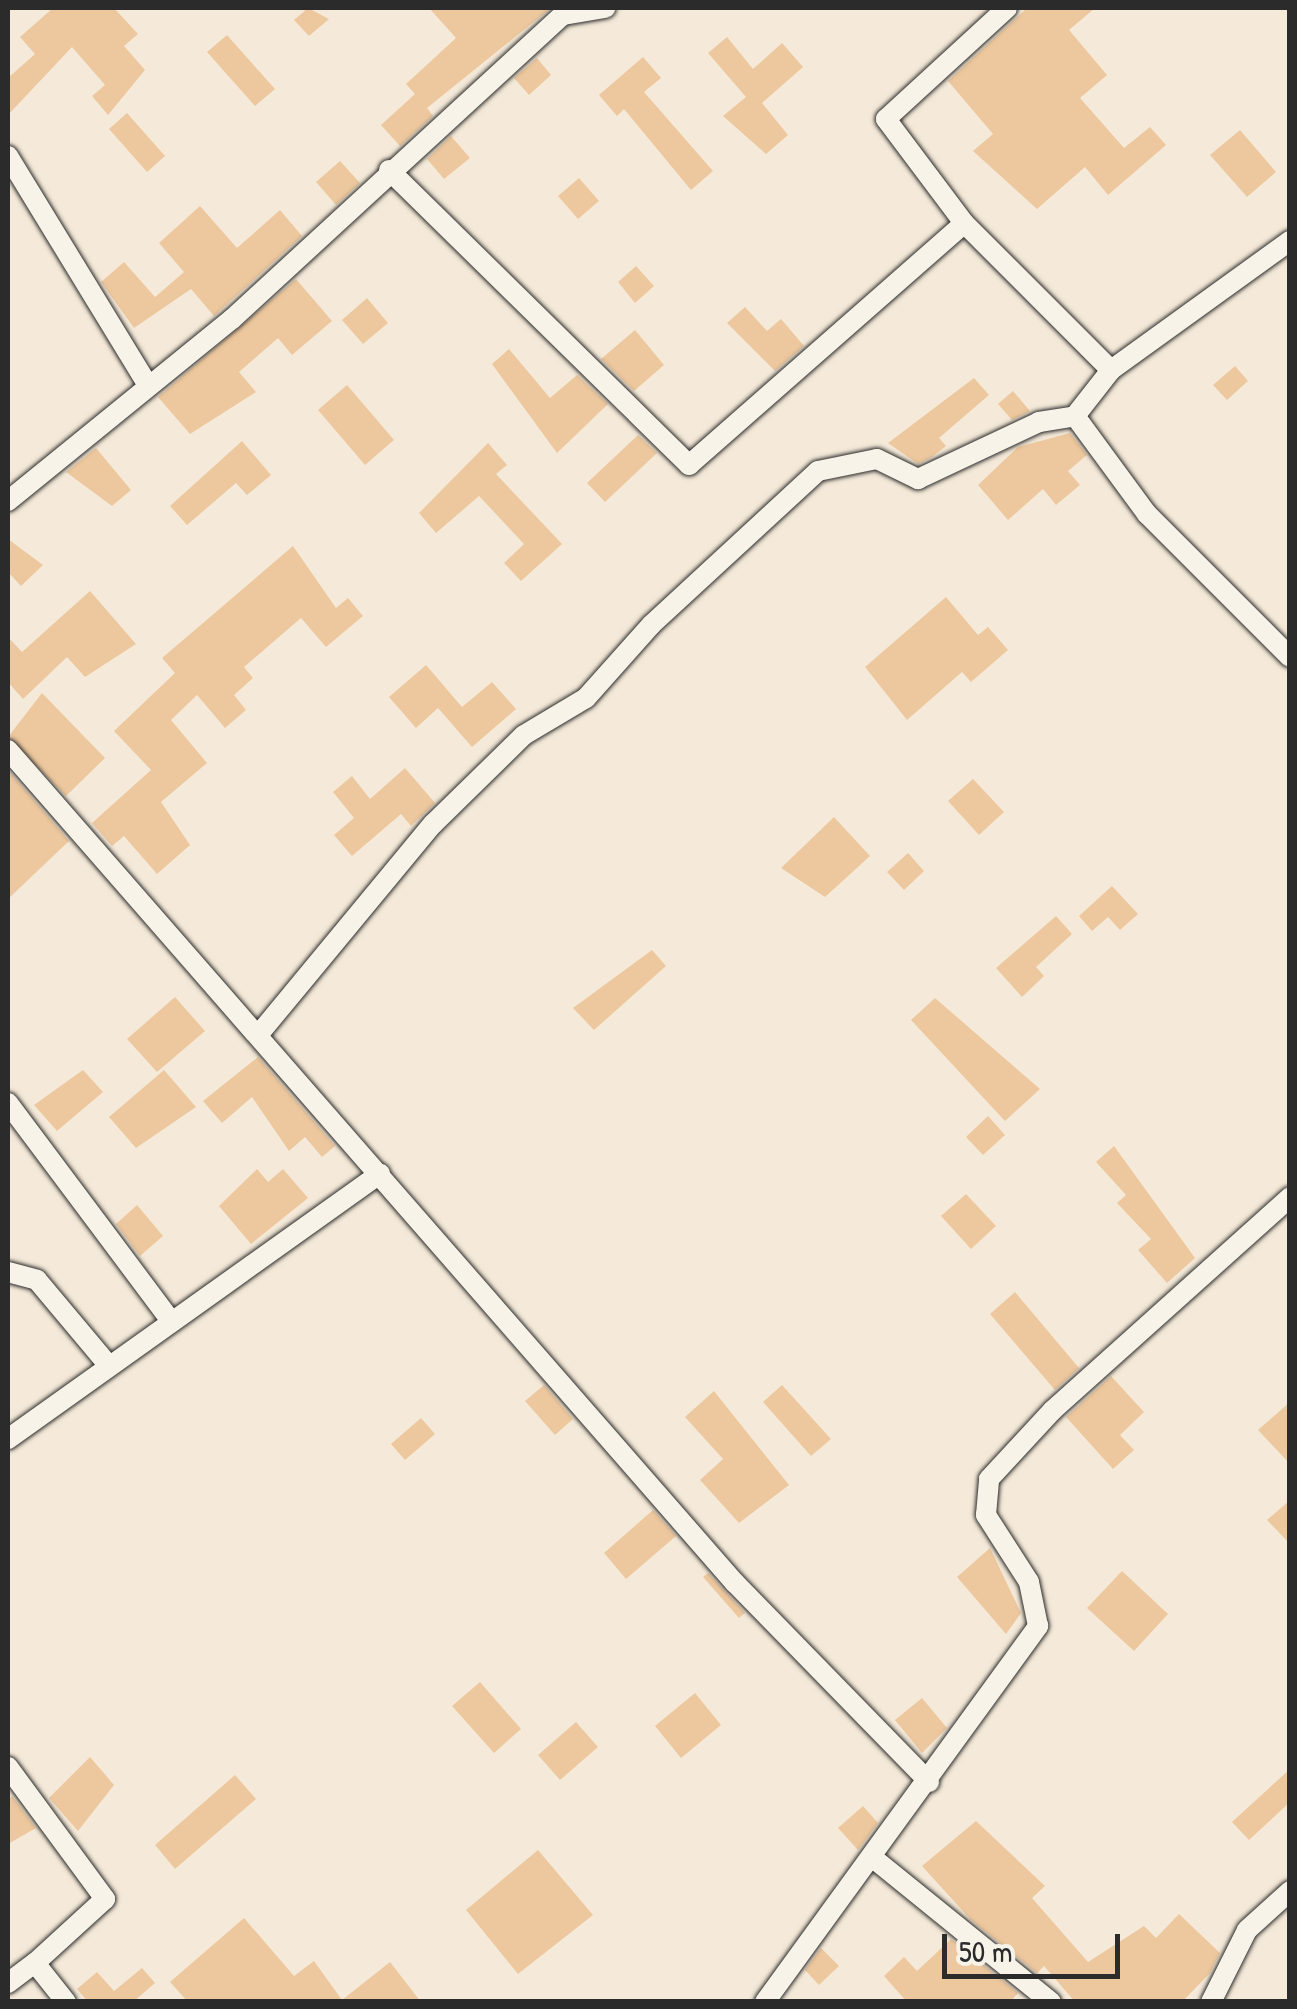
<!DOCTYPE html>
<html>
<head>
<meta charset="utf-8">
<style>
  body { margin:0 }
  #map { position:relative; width:1297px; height:2009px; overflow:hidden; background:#f5ead9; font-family:"Patrick Hand",sans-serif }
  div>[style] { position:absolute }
  .building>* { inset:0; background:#edc89e }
  .roads { filter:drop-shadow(0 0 2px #2b2b2b) drop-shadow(0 0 2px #2b2b2b) }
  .street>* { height:20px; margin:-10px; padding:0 10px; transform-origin:10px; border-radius:10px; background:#f7f3e8 }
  span { translate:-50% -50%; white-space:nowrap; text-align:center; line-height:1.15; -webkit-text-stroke:8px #f7f3e8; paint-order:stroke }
  .frame { position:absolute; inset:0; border:10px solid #2b2b2b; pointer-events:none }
  .scale { position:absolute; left:942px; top:1934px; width:178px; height:45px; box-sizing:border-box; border:5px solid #2b2b2b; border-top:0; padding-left:12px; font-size:30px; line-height:35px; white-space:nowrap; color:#2b2b2b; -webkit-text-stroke:8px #f7f3e8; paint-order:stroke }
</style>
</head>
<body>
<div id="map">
  <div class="building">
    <div style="clip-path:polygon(53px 8px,114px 8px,138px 34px,124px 46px,145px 70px,108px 115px,92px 96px,105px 85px,72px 47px,8px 115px,8px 78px,35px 54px,20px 37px)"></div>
    <div style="clip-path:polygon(308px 8px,329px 19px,309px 36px,294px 20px)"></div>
    <div style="clip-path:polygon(429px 8px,551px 8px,427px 108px,433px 116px,400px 146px,381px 125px,415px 94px,406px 84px,456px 38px)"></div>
    <div style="clip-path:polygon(1027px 8px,1095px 8px,1069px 30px,1107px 75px,1080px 98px,1124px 148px,1150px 127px,1166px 145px,1108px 195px,1085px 167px,1037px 209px,973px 151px,993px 134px,948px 81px)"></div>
    <div style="clip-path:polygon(227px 35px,275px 89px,255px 106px,207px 52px)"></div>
    <div style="clip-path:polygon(727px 37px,753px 69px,782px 43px,803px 67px,762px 103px,788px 135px,766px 154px,723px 116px,746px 97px,708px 53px)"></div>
    <div style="clip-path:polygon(643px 57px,661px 78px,644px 92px,713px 171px,691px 190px,624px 109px,617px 116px,599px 95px)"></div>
    <div style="clip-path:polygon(537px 58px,551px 75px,529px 95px,514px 78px)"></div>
    <div style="clip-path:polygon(127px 113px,165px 156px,147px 172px,109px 129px)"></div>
    <div style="clip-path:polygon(1240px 130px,1276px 172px,1247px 197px,1210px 155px)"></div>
    <div style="clip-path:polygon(451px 136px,470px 158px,444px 179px,427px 159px)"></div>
    <div style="clip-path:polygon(340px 161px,360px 183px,336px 205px,316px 182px)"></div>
    <div style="clip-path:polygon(579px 178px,599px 201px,578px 219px,558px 196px)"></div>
    <div style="clip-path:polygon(200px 206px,237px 248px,280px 210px,302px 236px,214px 316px,191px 289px,134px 328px,101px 282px,124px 262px,155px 297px,184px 272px,159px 243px)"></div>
    <div style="clip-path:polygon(636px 266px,654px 286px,635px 303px,618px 282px)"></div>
    <div style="clip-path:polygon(296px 279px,332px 321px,292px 355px,278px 338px,239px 372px,256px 392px,190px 434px,158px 397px)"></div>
    <div style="clip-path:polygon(367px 298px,388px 323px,363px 344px,342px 320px)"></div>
    <div style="clip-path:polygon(745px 307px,767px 331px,781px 319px,804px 346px,775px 371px,727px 323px)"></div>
    <div style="clip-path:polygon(635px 330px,664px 365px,634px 391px,601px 359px)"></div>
    <div style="clip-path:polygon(509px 349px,550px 398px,577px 375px,608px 404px,557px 453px,492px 364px)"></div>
    <div style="clip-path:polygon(1235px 366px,1248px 381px,1227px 400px,1213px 385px)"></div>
    <div style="clip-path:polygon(974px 378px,989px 395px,939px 438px,946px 446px,932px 457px,918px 464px,888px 443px)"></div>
    <div style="clip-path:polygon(347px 385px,394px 440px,365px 465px,318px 410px)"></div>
    <div style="clip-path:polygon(1013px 391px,1030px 411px,1012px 420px,998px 404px)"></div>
    <div style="clip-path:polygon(1070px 433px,1087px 455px,1068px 471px,1080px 485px,1056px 505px,1043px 489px,1008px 520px,978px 485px,1018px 447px)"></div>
    <div style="clip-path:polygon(638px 435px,657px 453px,605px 502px,587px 483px)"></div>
    <div style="clip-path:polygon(242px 441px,271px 475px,247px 495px,236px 483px,187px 525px,170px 506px)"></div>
    <div style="clip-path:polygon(488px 443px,507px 465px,496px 474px,562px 544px,521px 581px,504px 563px,524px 544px,479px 496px,436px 533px,419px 513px)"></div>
    <div style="clip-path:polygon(96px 448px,131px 490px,112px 506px,66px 472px)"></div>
    <div style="clip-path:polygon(8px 539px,43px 565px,21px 586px,8px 572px)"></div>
    <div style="clip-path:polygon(293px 546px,336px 608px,348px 598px,363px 616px,326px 647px,301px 618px,244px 667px,253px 678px,234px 695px,246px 710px,225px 728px,197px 695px,171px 720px,207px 763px,161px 802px,190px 845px,157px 874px,124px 836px,112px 846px,92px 823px,151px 770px,114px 731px,175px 673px,162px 658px)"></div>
    <div style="clip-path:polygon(90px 591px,136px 644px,85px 677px,67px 657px,23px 699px,8px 682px,8px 637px,22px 652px)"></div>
    <div style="clip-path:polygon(946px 597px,978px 635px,988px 627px,1008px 650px,971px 682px,962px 672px,907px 720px,865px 667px)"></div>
    <div style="clip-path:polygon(426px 665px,462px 707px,492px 682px,516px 709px,472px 747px,438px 708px,416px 728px,389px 697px)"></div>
    <div style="clip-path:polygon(42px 693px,105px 758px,66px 796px,8px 737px)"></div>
    <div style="clip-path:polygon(405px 768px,435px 803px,411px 826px,401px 814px,352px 856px,334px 835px,354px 818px,333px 792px,352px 776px,370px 799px)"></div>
    <div style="clip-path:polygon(8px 770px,69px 841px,8px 899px)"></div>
    <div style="clip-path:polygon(973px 779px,1004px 812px,979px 835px,948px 801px)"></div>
    <div style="clip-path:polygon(834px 817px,870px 856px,825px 897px,781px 868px)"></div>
    <div style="clip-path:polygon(908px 853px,924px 871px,904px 890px,887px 872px)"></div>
    <div style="clip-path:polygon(1112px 886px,1138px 914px,1120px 930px,1108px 917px,1092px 931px,1079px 916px)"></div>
    <div style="clip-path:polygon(1056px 916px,1072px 934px,1036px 967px,1044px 976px,1022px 997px,996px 968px)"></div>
    <div style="clip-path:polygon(652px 950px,666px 966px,594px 1030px,573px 1008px)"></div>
    <div style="clip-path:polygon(175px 997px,205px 1031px,157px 1072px,127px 1039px)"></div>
    <div style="clip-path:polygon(935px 998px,1040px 1089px,1005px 1121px,911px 1020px)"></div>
    <div style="clip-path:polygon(258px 1057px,335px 1146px,322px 1157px,305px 1137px,289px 1151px,252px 1097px,222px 1123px,203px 1101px)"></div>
    <div style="clip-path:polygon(83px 1070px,103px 1092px,57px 1131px,34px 1105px)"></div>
    <div style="clip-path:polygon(164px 1070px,196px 1107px,136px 1148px,109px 1117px)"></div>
    <div style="clip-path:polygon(988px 1116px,1005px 1135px,983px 1155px,966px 1137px)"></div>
    <div style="clip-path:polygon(1114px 1146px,1195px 1258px,1167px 1283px,1138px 1250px,1151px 1239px,1117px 1203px,1126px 1195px,1096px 1162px)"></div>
    <div style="clip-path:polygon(257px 1169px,268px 1182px,283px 1169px,308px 1198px,251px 1244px,219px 1206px)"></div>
    <div style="clip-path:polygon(966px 1194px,996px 1226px,971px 1249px,941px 1216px)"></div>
    <div style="clip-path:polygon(137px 1205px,163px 1236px,140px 1256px,116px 1224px)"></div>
    <div style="clip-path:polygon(1015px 1292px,1079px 1368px,1055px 1390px,990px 1314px)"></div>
    <div style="clip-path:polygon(1111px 1376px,1144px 1412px,1120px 1435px,1134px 1450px,1113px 1469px,1066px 1417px)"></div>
    <div style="clip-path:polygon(544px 1385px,573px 1419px,555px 1435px,525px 1401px)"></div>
    <div style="clip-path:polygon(782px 1385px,831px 1439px,811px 1456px,763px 1402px)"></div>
    <div style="clip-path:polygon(714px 1391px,789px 1485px,739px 1523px,700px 1480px,723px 1459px,685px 1417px)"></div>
    <div style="clip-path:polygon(1290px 1402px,1290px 1464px,1258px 1430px)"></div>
    <div style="clip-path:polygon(421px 1418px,435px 1434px,405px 1460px,391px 1444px)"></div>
    <div style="clip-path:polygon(1290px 1500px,1290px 1544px,1267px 1520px)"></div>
    <div style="clip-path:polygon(653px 1510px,676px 1536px,626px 1579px,604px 1553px)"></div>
    <div style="clip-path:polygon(990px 1548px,1021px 1613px,1006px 1634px,957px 1577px)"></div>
    <div style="clip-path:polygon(1122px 1571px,1168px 1614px,1134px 1651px,1087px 1608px)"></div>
    <div style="clip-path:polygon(708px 1573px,745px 1613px,739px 1618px,703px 1577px)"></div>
    <div style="clip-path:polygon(480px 1682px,521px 1729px,494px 1753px,452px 1706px)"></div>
    <div style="clip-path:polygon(695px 1693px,721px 1725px,681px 1758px,655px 1726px)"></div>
    <div style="clip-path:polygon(922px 1698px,947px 1728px,922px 1753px,895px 1720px)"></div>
    <div style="clip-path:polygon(576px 1722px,598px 1747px,560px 1780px,538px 1755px)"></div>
    <div style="clip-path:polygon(90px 1757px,114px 1785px,78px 1831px,49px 1798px)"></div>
    <div style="clip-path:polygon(1290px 1769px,1290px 1802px,1249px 1840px,1232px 1822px)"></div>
    <div style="clip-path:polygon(235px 1775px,256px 1799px,175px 1869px,155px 1845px)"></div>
    <div style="clip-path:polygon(12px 1796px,36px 1828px,8px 1844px,8px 1800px)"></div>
    <div style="clip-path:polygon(863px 1806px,878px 1823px,858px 1850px,838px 1828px)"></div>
    <div style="clip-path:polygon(976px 1821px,1045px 1886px,1032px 1898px,1088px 1962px,1144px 1926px,1156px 1938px,1179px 1914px,1220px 1953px,1210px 1973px,1182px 2002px,1075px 2002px,1044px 1966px,1037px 1973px,971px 1920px,922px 1866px)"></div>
    <div style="clip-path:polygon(538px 1850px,593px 1915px,518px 1974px,466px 1910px)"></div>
    <div style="clip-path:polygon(244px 1918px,294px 1976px,314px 1961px,342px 2000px,390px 1962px,421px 2002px,188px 2002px,170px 1982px)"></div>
    <div style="clip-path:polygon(951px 1939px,1018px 1993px,1010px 2002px,907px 2002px,884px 1976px,904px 1957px,917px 1971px)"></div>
    <div style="clip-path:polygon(821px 1948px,839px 1966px,819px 1985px,805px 1970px)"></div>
    <div style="clip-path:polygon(142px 1968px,155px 1983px,133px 2002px,88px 2002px,77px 1989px,97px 1972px,114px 1991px)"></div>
  </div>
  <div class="roads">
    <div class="street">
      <div style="left:8px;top:156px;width:268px;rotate:58.6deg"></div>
      <div style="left:389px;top:170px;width:421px;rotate:44.5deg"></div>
      <div style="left:689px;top:465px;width:366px;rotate:-41.3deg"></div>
      <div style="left:964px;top:223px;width:208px;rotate:45deg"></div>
      <div style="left:964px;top:223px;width:130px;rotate:-126.9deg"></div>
      <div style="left:886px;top:119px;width:164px;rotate:-42.5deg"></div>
      <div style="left:1075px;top:416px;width:58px;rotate:-52deg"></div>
      <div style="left:1111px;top:370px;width:221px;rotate:-35.8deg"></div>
      <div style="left:8px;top:501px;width:289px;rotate:-39.1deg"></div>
      <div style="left:232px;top:319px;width:449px;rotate:-42.6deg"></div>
      <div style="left:563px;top:15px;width:43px;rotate:-9.5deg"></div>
      <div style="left:8px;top:750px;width:1106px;rotate:48.89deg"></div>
      <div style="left:735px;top:1583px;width:278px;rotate:45.7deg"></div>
      <div style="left:259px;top:1034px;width:273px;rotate:-50.4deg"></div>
      <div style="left:433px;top:824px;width:127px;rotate:-44.4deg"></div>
      <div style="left:524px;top:735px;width:72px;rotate:-30.8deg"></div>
      <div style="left:586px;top:698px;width:98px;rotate:-48.3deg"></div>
      <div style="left:651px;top:625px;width:227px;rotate:-42.7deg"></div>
      <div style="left:818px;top:471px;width:60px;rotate:-11.5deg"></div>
      <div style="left:877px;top:459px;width:46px;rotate:26deg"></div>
      <div style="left:918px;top:479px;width:134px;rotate:-25.2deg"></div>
      <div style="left:1039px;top:422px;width:36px;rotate:-9deg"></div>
      <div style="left:1075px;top:416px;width:122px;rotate:53.7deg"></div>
      <div style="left:1147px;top:514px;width:202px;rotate:45deg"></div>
      <div style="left:8px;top:1103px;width:269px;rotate:53.2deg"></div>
      <div style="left:8px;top:1272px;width:30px;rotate:15deg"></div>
      <div style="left:37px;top:1280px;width:106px;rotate:50deg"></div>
      <div style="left:8px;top:1439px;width:457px;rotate:-35.5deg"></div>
      <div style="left:8px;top:1767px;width:164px;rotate:53.7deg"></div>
      <div style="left:105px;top:1899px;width:95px;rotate:137.6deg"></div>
      <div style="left:873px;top:1858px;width:229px;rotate:39deg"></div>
      <div style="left:8px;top:1983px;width:34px;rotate:-37deg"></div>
      <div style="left:35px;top:1963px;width:50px;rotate:51.5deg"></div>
      <div style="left:765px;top:2002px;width:465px;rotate:-54deg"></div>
      <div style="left:1038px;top:1626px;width:45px;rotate:-101.6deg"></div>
      <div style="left:1029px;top:1582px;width:80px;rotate:-122.7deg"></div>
      <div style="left:986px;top:1515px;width:36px;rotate:-85deg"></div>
      <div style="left:989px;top:1479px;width:94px;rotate:-47.2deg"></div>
      <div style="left:1053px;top:1410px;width:319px;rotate:-41.9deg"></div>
      <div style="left:1211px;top:2002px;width:80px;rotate:-63.4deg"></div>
      <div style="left:1247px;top:1930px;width:58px;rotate:-42.2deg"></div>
    </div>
  </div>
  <div class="frame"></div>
  <div class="scale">50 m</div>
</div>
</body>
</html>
